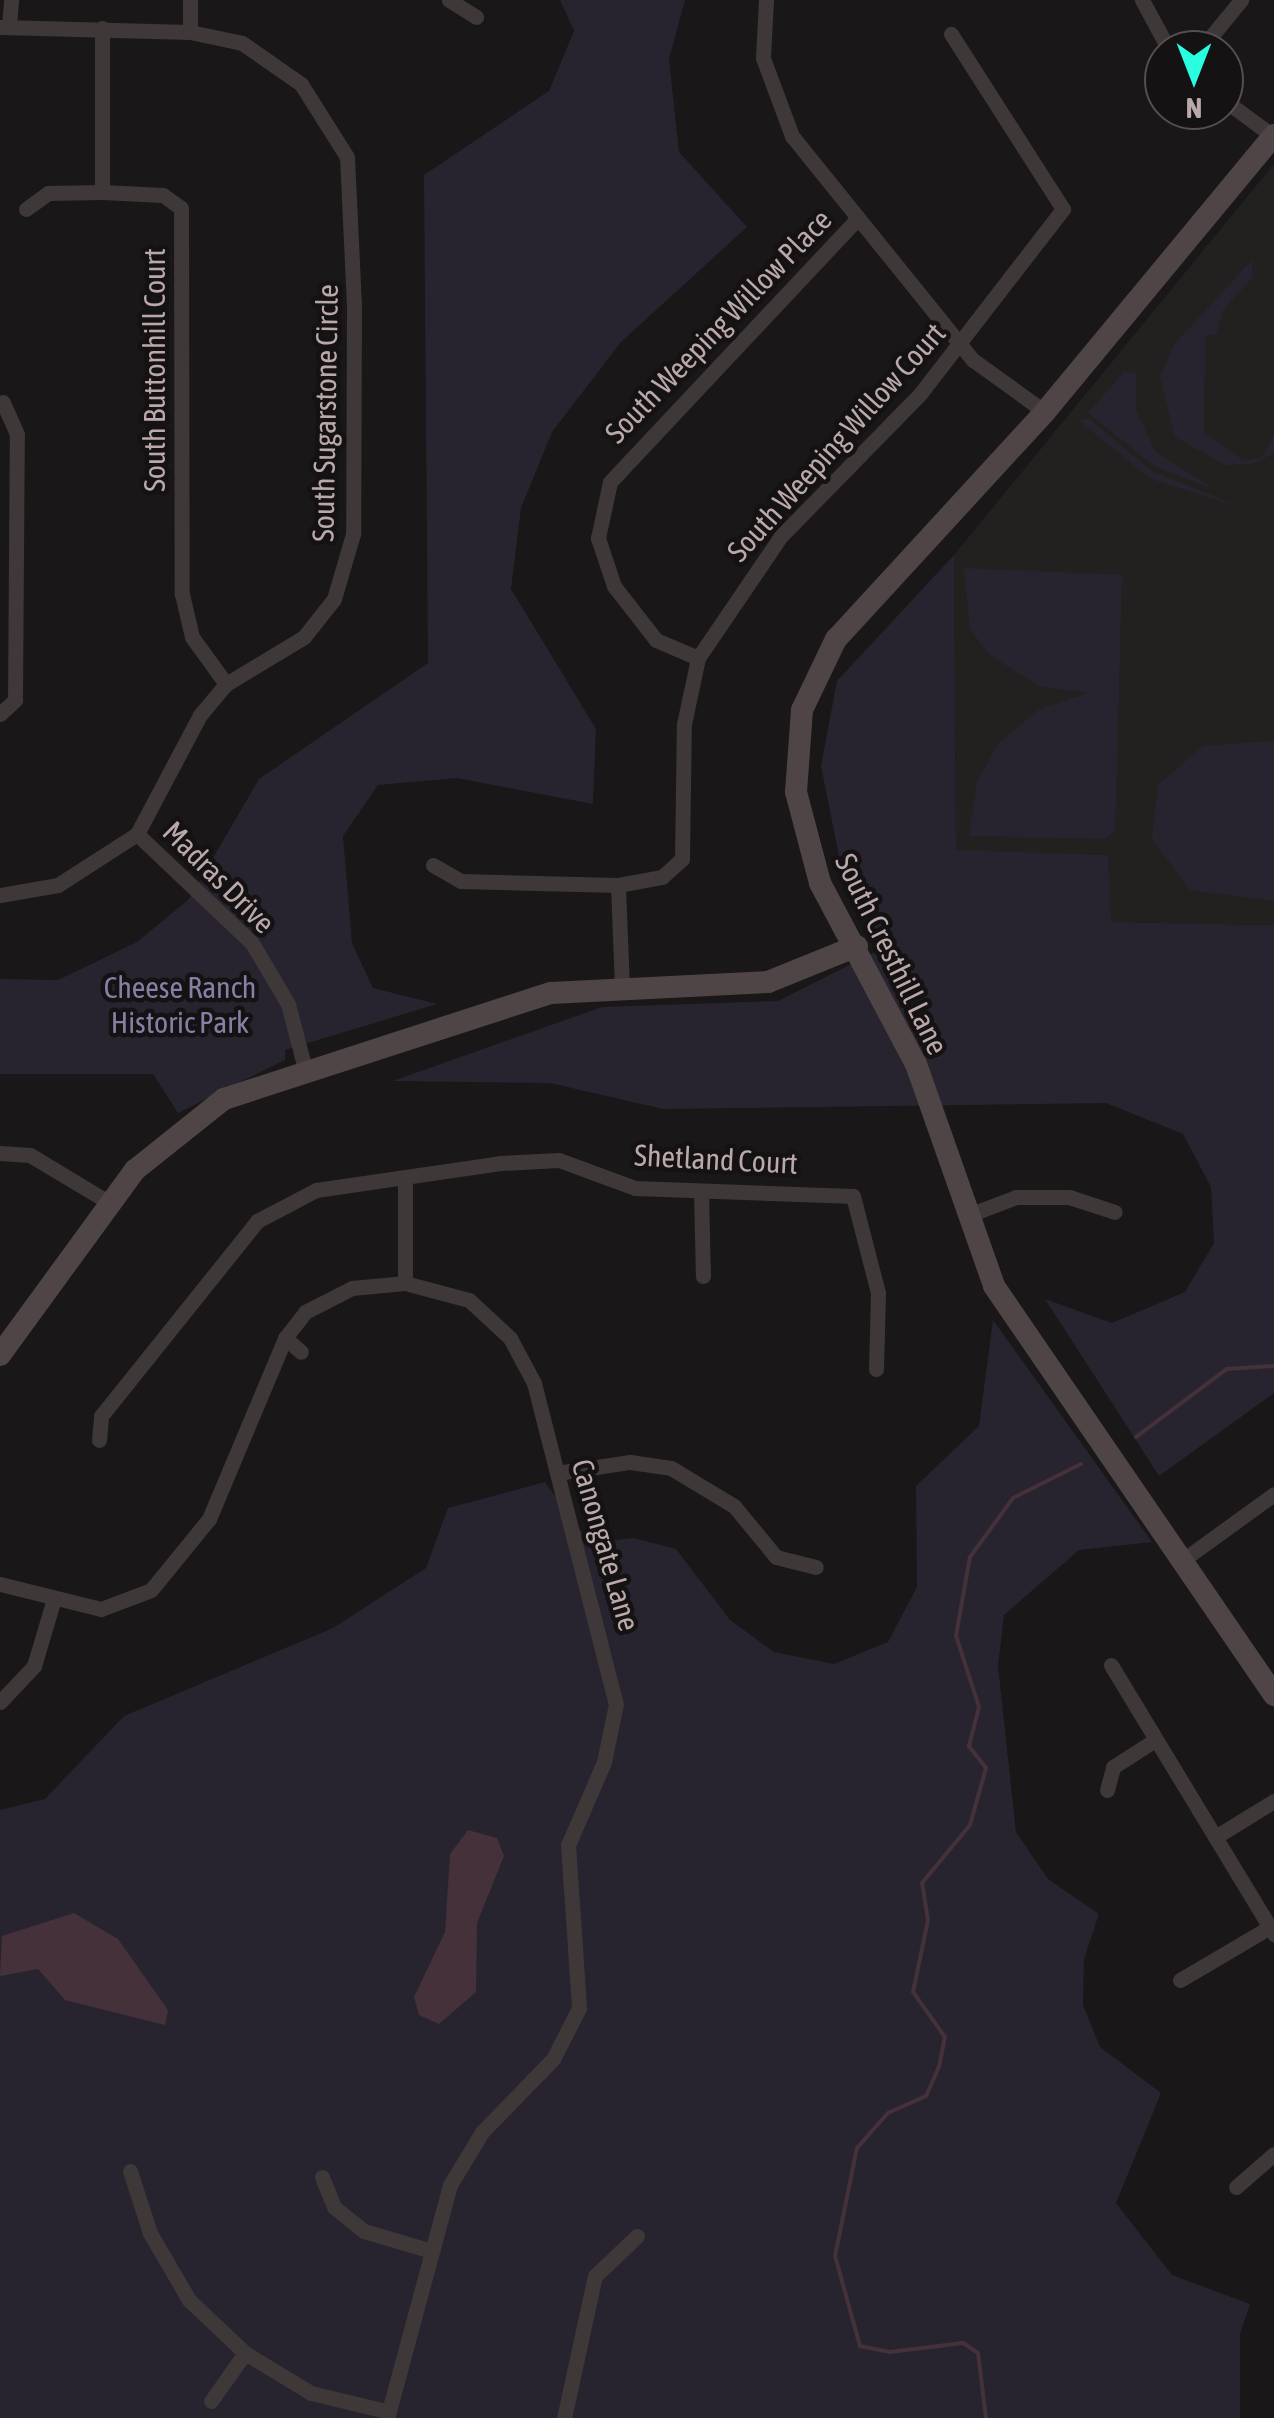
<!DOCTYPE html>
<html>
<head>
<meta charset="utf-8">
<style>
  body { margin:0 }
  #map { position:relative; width:1274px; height:2418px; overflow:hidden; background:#191717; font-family:"Asap Condensed",sans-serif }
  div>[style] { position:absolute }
  .built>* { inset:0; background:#232120 }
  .green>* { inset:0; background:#27242f }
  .water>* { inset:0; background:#453139 }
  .stream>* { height:4px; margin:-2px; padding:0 2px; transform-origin:2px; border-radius:2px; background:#453139 }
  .street>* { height:15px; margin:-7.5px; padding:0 7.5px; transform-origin:7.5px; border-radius:7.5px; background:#3e3838 }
  .secondary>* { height:22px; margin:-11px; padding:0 11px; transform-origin:11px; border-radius:11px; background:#4f4546 }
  span { translate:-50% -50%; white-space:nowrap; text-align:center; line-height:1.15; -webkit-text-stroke:9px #141212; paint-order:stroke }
  .street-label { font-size:30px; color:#baa8aa }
  .park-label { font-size:30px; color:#887ea6 }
  .north { position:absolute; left:1144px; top:30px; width:100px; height:100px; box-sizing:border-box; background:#141212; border:2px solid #564e4f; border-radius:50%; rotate:180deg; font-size:28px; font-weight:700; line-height:40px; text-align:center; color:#baa8aa }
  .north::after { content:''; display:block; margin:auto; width:35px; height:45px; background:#2afee0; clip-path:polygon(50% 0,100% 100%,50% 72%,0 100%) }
</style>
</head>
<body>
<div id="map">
  <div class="built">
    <div style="clip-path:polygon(1274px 164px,1274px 925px,1110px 922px,1108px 855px,956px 851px,954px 555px)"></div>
  </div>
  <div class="green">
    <div style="clip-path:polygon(560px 0,685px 0,669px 59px,679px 152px,747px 227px,621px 342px,552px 432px,521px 508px,511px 589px,596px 729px,593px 804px,457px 778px,378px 785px,343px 836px,352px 943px,373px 988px,437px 1004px,285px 1050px,285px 1060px,178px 1113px,153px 1074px,0 1074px,0 979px,58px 980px,137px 942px,189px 899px,259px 779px,428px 663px,424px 175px,549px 91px,574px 31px)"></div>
    <div style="clip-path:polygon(1252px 260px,1253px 277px,1223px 310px,1216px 335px,1205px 335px,1204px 433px,1244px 461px,1262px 458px,1274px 435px,1274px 453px,1252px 464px,1225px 465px,1175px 437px,1160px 377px,1174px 345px)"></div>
    <div style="clip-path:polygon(1124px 372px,1136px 373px,1136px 410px,1155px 451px,1213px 489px,1154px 466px,1088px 413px)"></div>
    <div style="clip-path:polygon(1089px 419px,1152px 471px,1241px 507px,1151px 479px,1078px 420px)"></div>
    <div style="clip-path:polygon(954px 555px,956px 850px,1108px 855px,1111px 922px,1274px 925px,1274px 1393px,1159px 1476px,1045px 1299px,1112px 1323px,1185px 1292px,1214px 1243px,1211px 1187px,1183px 1134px,1106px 1103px,663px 1109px,550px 1083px,393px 1081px,602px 1007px,778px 1001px,877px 951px,843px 876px,821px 766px,837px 681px)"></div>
    <div style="clip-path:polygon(964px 568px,1122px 575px,1115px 830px,1105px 839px,969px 836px,977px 782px,998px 744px,1039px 709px,1089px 693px,1038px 686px,987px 653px,970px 628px)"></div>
    <div style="clip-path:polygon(1274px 741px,1274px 901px,1190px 890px,1152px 839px,1158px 785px,1203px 746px)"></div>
    <div style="clip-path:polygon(993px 1320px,1152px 1542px,1079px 1550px,1004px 1615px,998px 1666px,1016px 1832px,1048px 1879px,1099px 1914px,1084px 1959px,1083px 2005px,1100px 2047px,1161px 2093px,1116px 2203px,1172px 2275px,1250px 2304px,1240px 2334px,1240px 2418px,0 2418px,0 1810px,45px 1799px,124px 1716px,333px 1628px,426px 1568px,448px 1508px,545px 1482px,590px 1543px,634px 1538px,676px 1549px,730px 1620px,774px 1652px,834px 1664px,888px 1642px,917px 1587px,916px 1486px,979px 1426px)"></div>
  </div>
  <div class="water">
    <div style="clip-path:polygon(468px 1830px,497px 1838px,504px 1856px,477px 1923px,476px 1992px,439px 2024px,419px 2015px,414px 1997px,445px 1932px,450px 1854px)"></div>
    <div style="clip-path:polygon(74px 1913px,118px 1939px,168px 2010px,165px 2025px,65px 2000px,38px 1969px,0 1976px,2px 1936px)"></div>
  </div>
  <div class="stream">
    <div style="left:1136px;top:1437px;width:114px;rotate:-36.8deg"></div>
    <div style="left:1227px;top:1369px;width:47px;rotate:-3.7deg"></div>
    <div style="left:986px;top:2418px;width:65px;rotate:-97deg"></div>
    <div style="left:978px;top:2353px;width:18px;rotate:-146deg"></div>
    <div style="left:963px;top:2343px;width:74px;rotate:173deg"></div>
    <div style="left:890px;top:2352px;width:31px;rotate:-169deg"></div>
    <div style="left:860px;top:2346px;width:93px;rotate:-105.5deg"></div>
    <div style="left:835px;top:2256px;width:110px;rotate:-78.5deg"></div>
    <div style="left:857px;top:2148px;width:47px;rotate:-48.5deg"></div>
    <div style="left:888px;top:2113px;width:42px;rotate:-24.1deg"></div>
    <div style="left:926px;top:2096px;width:32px;rotate:-66deg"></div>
    <div style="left:939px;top:2067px;width:31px;rotate:-79deg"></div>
    <div style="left:945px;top:2037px;width:55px;rotate:-125.4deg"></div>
    <div style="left:913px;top:1992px;width:74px;rotate:-78.2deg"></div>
    <div style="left:928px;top:1920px;width:37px;rotate:-99deg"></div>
    <div style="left:922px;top:1883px;width:75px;rotate:-50.4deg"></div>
    <div style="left:970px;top:1825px;width:59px;rotate:-74.3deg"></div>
    <div style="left:986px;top:1768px;width:28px;rotate:-128deg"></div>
    <div style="left:969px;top:1746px;width:40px;rotate:-75.6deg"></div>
    <div style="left:979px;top:1707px;width:75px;rotate:-107.9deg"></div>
    <div style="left:956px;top:1636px;width:80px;rotate:-80deg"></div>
    <div style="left:970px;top:1557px;width:73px;rotate:-53.9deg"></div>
    <div style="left:1013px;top:1498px;width:76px;rotate:-26.6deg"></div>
  </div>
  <div class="street">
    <div style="left:190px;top:0;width:32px;rotate:90deg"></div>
    <div style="left:449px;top:0;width:32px;rotate:32deg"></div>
    <div style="left:766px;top:0;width:58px;rotate:93deg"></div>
    <div style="left:763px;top:58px;width:83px;rotate:69.6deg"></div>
    <div style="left:792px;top:136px;width:288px;rotate:51.1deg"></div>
    <div style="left:973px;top:360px;width:89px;rotate:35.8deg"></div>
    <div style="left:1142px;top:0;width:57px;rotate:61.6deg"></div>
    <div style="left:9px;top:25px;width:25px;rotate:-85deg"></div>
    <div style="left:0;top:27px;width:190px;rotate:1.5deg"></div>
    <div style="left:190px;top:32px;width:53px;rotate:11.9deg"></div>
    <div style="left:242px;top:43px;width:72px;rotate:34.8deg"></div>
    <div style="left:301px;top:84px;width:86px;rotate:57.8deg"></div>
    <div style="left:347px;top:157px;width:146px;rotate:87.3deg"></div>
    <div style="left:354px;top:303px;width:231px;rotate:90.2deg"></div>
    <div style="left:353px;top:534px;width:68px;rotate:106.3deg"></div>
    <div style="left:334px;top:599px;width:48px;rotate:128.3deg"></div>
    <div style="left:304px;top:637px;width:91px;rotate:148.9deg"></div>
    <div style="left:226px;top:684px;width:40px;rotate:130deg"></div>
    <div style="left:200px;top:715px;width:135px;rotate:117.9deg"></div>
    <div style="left:137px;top:834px;width:94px;rotate:147.2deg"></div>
    <div style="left:58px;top:885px;width:59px;rotate:170.2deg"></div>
    <div style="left:102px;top:28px;width:164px;rotate:90deg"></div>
    <div style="left:1200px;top:50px;width:65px;rotate:-50.6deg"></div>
    <div style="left:1224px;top:100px;width:61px;rotate:36.3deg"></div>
    <div style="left:26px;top:209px;width:27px;rotate:-36deg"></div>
    <div style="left:48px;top:193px;width:54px;rotate:-1.1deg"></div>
    <div style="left:102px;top:192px;width:61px;rotate:2.8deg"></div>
    <div style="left:163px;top:195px;width:22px;rotate:36deg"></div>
    <div style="left:181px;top:208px;width:386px;rotate:89.9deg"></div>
    <div style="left:182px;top:594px;width:44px;rotate:76.9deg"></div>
    <div style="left:192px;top:637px;width:58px;rotate:54.1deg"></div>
    <div style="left:698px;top:658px;width:46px;rotate:-156.8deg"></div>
    <div style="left:656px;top:640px;width:68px;rotate:-127.9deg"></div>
    <div style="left:614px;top:586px;width:51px;rotate:-108.4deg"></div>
    <div style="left:598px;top:538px;width:57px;rotate:-77.9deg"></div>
    <div style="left:610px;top:482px;width:358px;rotate:-46.8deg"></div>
    <div style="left:0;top:714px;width:21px;rotate:-43deg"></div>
    <div style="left:15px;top:700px;width:266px;rotate:-89.6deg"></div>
    <div style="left:17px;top:434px;width:35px;rotate:-114deg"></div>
    <div style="left:137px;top:834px;width:158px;rotate:43.5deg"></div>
    <div style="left:252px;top:943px;width:71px;rotate:59.5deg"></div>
    <div style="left:288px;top:1004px;width:67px;rotate:75.3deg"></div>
    <div style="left:433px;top:865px;width:32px;rotate:30deg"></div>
    <div style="left:461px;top:881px;width:157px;rotate:1.5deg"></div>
    <div style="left:618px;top:885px;width:45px;rotate:-10.3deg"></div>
    <div style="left:662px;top:877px;width:27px;rotate:-42deg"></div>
    <div style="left:682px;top:859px;width:135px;rotate:-89.2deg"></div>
    <div style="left:684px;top:724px;width:67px;rotate:-78deg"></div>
    <div style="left:698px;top:658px;width:148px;rotate:-55.8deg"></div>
    <div style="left:781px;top:536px;width:199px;rotate:-45.6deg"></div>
    <div style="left:920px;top:394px;width:234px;rotate:-52.3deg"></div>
    <div style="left:1063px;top:209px;width:208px;rotate:-122.6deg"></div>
    <div style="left:618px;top:885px;width:102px;rotate:87.8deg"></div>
    <div style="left:0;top:1153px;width:30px;rotate:4deg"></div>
    <div style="left:30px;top:1155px;width:93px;rotate:31deg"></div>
    <div style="left:405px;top:1178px;width:105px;rotate:90deg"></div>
    <div style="left:701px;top:1191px;width:85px;rotate:88.7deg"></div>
    <div style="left:966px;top:1216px;width:53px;rotate:-20.8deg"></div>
    <div style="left:1016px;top:1197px;width:53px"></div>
    <div style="left:1069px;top:1197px;width:48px;rotate:18.1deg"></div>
    <div style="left:285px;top:1338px;width:21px;rotate:41deg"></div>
    <div style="left:99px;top:1440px;width:24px;rotate:-85deg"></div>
    <div style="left:101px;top:1416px;width:250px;rotate:-51.3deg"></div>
    <div style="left:257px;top:1221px;width:67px;rotate:-27.7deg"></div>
    <div style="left:316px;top:1190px;width:186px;rotate:-8.3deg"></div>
    <div style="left:500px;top:1163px;width:59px;rotate:-2.9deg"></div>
    <div style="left:559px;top:1160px;width:81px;rotate:20.2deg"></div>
    <div style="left:635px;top:1188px;width:218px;rotate:2.1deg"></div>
    <div style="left:853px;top:1196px;width:100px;rotate:75.5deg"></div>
    <div style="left:878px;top:1293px;width:76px;rotate:91.5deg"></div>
    <div style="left:557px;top:1473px;width:74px;rotate:-8.6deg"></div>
    <div style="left:630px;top:1462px;width:41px;rotate:8.3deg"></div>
    <div style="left:671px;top:1468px;width:74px;rotate:31.1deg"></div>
    <div style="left:734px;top:1506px;width:66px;rotate:50.5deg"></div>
    <div style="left:776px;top:1557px;width:41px;rotate:14deg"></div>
    <div style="left:1187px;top:1557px;width:107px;rotate:-35.9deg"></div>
    <div style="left:0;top:1584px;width:104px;rotate:13.9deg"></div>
    <div style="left:101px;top:1609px;width:53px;rotate:-20.8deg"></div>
    <div style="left:151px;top:1590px;width:92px;rotate:-50.8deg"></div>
    <div style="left:209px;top:1519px;width:196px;rotate:-67.2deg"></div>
    <div style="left:285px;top:1338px;width:33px;rotate:-52deg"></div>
    <div style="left:305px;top:1312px;width:53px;rotate:-27.1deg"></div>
    <div style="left:352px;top:1288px;width:53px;rotate:-5.4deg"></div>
    <div style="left:405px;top:1283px;width:66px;rotate:14.9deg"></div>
    <div style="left:469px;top:1300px;width:56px;rotate:42.8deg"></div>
    <div style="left:510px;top:1338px;width:51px;rotate:61.9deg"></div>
    <div style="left:534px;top:1383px;width:331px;rotate:75.7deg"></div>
    <div style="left:616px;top:1704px;width:59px;rotate:101.7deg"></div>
    <div style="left:604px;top:1762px;width:90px;rotate:113.4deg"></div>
    <div style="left:568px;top:1845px;width:163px;rotate:86.1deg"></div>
    <div style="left:579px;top:2008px;width:57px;rotate:117deg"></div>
    <div style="left:553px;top:2059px;width:102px;rotate:134.2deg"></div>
    <div style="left:482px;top:2132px;width:62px;rotate:121.1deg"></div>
    <div style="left:450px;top:2185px;width:241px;rotate:105.1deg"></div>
    <div style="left:1111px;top:1665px;width:315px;rotate:58.8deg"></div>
    <div style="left:0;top:1702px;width:50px;rotate:-46.6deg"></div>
    <div style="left:34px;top:1666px;width:67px;rotate:-73.5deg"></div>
    <div style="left:1107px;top:1790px;width:24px;rotate:-75deg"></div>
    <div style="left:1113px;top:1767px;width:50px;rotate:-32.7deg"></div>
    <div style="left:1217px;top:1836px;width:67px;rotate:-31.6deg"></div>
    <div style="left:1180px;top:1980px;width:104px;rotate:-30.5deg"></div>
    <div style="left:130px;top:2171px;width:65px;rotate:72.1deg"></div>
    <div style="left:150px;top:2233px;width:78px;rotate:59.8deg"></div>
    <div style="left:189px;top:2300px;width:77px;rotate:43.4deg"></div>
    <div style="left:245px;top:2353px;width:77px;rotate:31.2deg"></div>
    <div style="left:311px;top:2393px;width:77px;rotate:13.5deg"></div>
    <div style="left:322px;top:2177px;width:32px;rotate:68deg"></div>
    <div style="left:334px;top:2207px;width:38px;rotate:39deg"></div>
    <div style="left:364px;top:2231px;width:67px;rotate:16.5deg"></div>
    <div style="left:1236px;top:2187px;width:50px;rotate:-41deg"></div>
    <div style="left:211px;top:2401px;width:59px;rotate:-54.7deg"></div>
    <div style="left:564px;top:2418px;width:145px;rotate:-77.7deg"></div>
    <div style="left:595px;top:2276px;width:58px;rotate:-43.6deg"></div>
  </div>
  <div class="secondary">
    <div style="left:1274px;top:135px;width:359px;rotate:129.6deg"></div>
    <div style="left:1045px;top:412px;width:309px;rotate:132.6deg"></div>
    <div style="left:836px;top:639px;width:79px;rotate:115.6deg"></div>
    <div style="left:802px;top:710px;width:82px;rotate:94.2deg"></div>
    <div style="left:796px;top:792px;width:94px;rotate:75.2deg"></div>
    <div style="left:820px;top:883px;width:205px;rotate:62.1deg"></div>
    <div style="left:916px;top:1064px;width:235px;rotate:70.6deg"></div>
    <div style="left:994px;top:1286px;width:496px;rotate:55.6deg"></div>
    <div style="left:0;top:1355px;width:229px;rotate:-53.9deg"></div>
    <div style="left:135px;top:1170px;width:114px;rotate:-38.6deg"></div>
    <div style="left:224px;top:1099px;width:344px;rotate:-18deg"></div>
    <div style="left:551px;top:993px;width:217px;rotate:-2.9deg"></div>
    <div style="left:768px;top:982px;width:96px;rotate:-22deg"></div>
  </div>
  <div class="street-label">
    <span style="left:718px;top:326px;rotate:-46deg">South Weeping Willow Place</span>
    <span style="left:154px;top:370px;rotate:-90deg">South Buttonhill Court</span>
    <span style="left:325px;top:413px;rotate:-89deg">South Sugarstone Circle</span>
    <span style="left:836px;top:442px;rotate:-48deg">South Weeping Willow Court</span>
    <span style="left:219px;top:877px;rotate:45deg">Madras Drive</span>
    <span style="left:892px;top:954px;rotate:64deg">South Cresthill Lane</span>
    <span style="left:716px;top:1159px;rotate:3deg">Shetland Court</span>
    <span style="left:606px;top:1545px;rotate:74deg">Canongate Lane</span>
  </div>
  <div class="park-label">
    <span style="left:180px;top:1004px">Cheese Ranch<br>Historic Park</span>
  </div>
  <div class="north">N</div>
</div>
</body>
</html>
